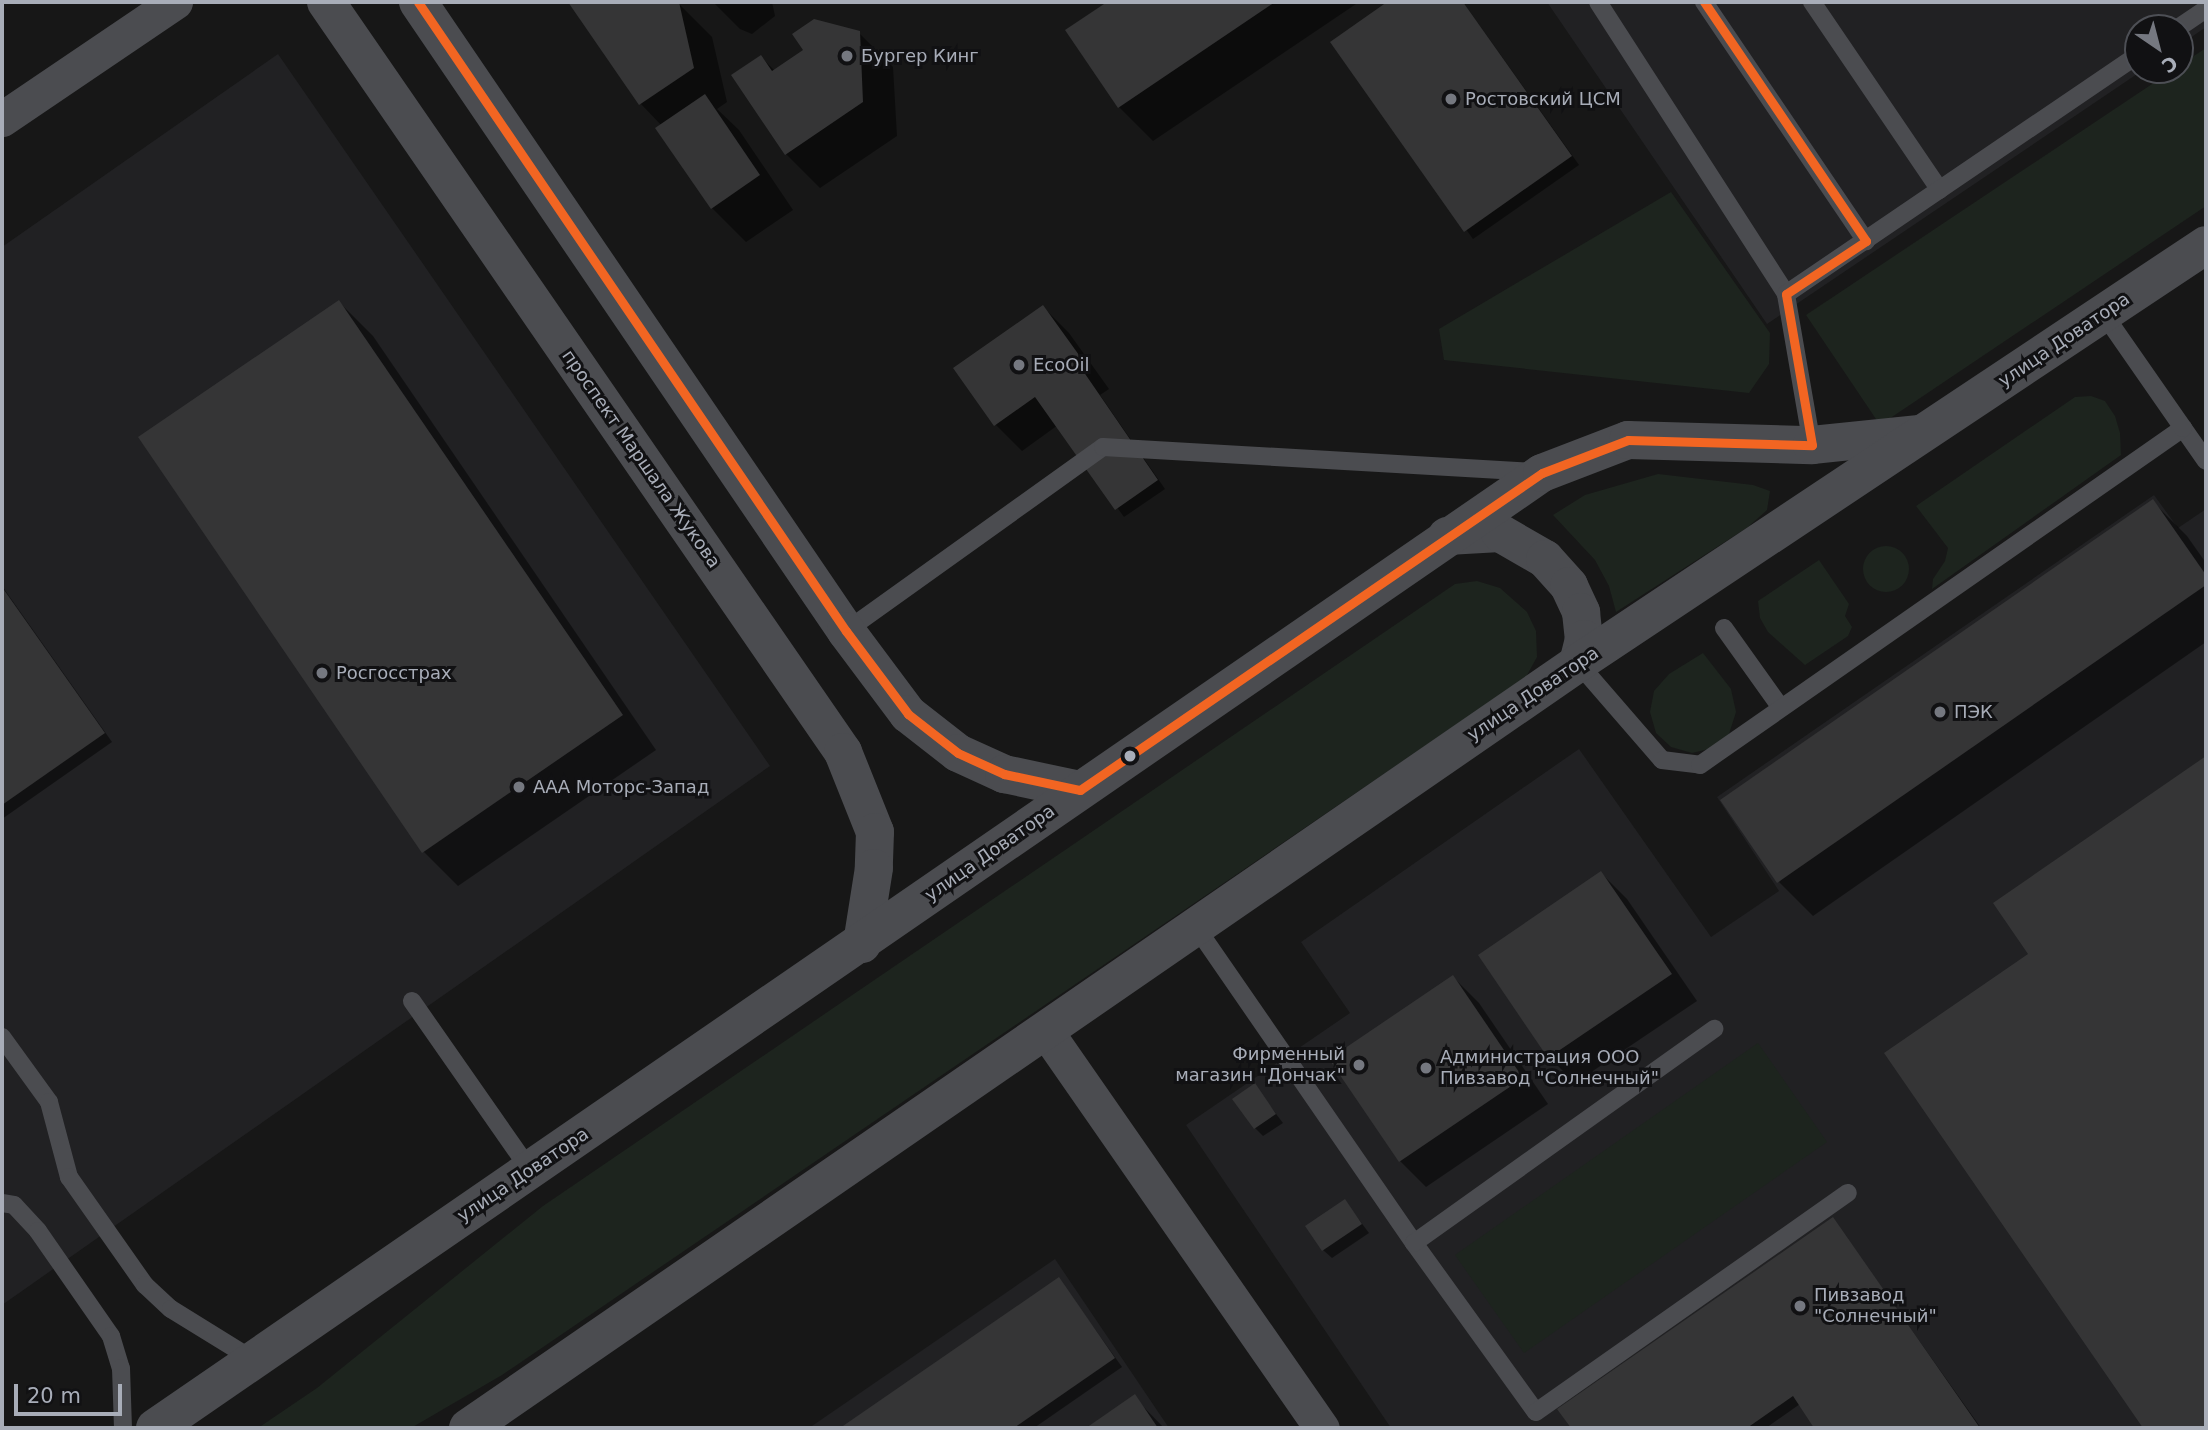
<!DOCTYPE html>
<html>
<head>
<meta charset="utf-8">
<style>
  body { margin:0 }
  #map { position:relative; width:2208px; height:1430px; overflow:hidden; background:#171717; font-family:"DejaVu Sans",sans-serif }
  div>[style] { position:absolute }
  .built>* { inset:0; background:#212123 }
  .green>* { inset:0; background:#1d241e }
  .round { border-radius:50% }
  .shadow>* { inset:0; background:#0007 }
  .building>* { inset:0; background:#353536 }
  .service>* { height:18px; margin:-9px; padding:0 9px; transform-origin:9px; border-radius:9px; background:#4b4c50 }
  .minor>* { height:35px; margin:-17.5px; padding:0 17.5px; transform-origin:17.5px; border-radius:17.5px; background:#4b4c50 }
  .tertiary>* { height:38px; margin:-19px; padding:0 19px; transform-origin:19px; border-radius:19px; background:#4b4c50 }
  .bus-1>* { height:9px; margin:-4.5px; padding:0 4.5px; transform-origin:4.5px; border-radius:4.5px; background:#f26522 }
  .dots>* { width:19px; height:19px; translate:-50% -50%; box-sizing:border-box; border:4px solid #111113; border-radius:50% }
  span { translate:-50% -50%; white-space:nowrap; text-align:center; line-height:1.15; -webkit-text-stroke:6px #111113; paint-order:stroke }
  .poi-label { font-size:18px; color:#a8adb8 }
  .left { translate:0 -50%; text-align:left }
  .right { translate:-100% -50%; text-align:right }
  .street-label { font-size:18px; color:#a8adb8 }
  .frame { position:absolute; inset:0; border:4px solid #a8adb8; pointer-events:none }
  .north { position:absolute; left:2124px; top:14px; width:70px; height:70px; box-sizing:border-box; background:#111113; border:2px solid #4d4f55; border-radius:50%; rotate:145deg; font-size:19px; font-weight:700; line-height:28px; text-align:center; color:#a8adb8 }
  .north::after { content:''; display:block; margin:auto; width:24px; height:32px; background:#757880; clip-path:polygon(50% 0,100% 100%,50% 72%,0 100%) }
  .scale { position:absolute; left:14px; top:1384px; width:108px; height:32px; box-sizing:border-box; border:4px solid #a8adb8; border-top:0; padding-left:9px; font-size:21px; line-height:24px; white-space:nowrap; color:#a8adb8; -webkit-text-stroke:5px #111113; paint-order:stroke }
</style>
</head>
<body>
<div id="map">
  <div class="built">
    <div style="clip-path:polygon(1547px 2px,2206px 2px,2206px 27px,2180px 45px,2180px 28px,2138px 28px,2138px 70px,2143px 70px,1767px 324px)"></div>
    <div style="clip-path:polygon(278px 54px,770px 766px,2px 1305px,2px 247px)"></div>
    <div style="clip-path:polygon(2154px 495px,2178px 528px,2206px 509px,2206px 1428px,1391px 1428px,1186px 1125px,1350px 1013px,1301px 942px,1579px 749px,1711px 937px,1779px 891px,1717px 797px)"></div>
    <div style="clip-path:polygon(1055px 1259px,1169px 1428px,809px 1428px)"></div>
  </div>
  <div class="green">
    <div style="clip-path:polygon(2206px 48px,2206px 206px,1880px 425px,1806px 315px,2173px 70px,2180px 70px,2180px 65px)"></div>
    <div style="clip-path:polygon(1671px 192px,1770px 333px,1769px 364px,1749px 393px,1444px 360px,1439px 329px)"></div>
    <div style="clip-path:polygon(2091px 396px,2105px 401px,2115px 416px,2120px 433px,2121px 455px,1932px 589px,1933px 579px,1945px 561px,1948px 548px,1916px 506px,2075px 397px)"></div>
    <div style="clip-path:polygon(1658px 474px,1753px 485px,1770px 491px,1767px 510px,1748px 527px,1616px 612px,1609px 586px,1595px 560px,1553px 515px,1585px 495px)"></div>
    <div class="round" style="left:1863px;top:546px;width:46px;height:46px"></div>
    <div style="clip-path:polygon(1819px 560px,1849px 604px,1845px 616px,1852px 627px,1848px 636px,1805px 665px,1768px 632px,1760px 618px,1758px 601px)"></div>
    <div style="clip-path:polygon(1477px 581px,1500px 588px,1527px 612px,1536px 631px,1537px 657px,1526px 677px,502px 1375px,411px 1428px,258px 1428px,317px 1388px,543px 1206px,1455px 584px)"></div>
    <div style="clip-path:polygon(1703px 653px,1731px 689px,1736px 712px,1729px 734px,1713px 748px,1692px 753px,1671px 747px,1656px 733px,1650px 712px,1654px 691px,1669px 674px)"></div>
    <div style="clip-path:polygon(1758px 1043px,1827px 1142px,1524px 1353px,1455px 1255px)"></div>
  </div>
  <div class="shadow">
    <div style="clip-path:polygon(570px 2px,678px 3px,712px 37px,727px 102px,717px 109px,739px 130px,793px 210px,746px 242px,712px 208px,657px 129px,662px 126px,641px 104px)"></div>
    <div style="clip-path:polygon(713px 2px,772px 2px,775px 16px,752px 34px,740px 29px)"></div>
    <div style="clip-path:polygon(1111px 2px,1359px 2px,1153px 141px,1119px 107px,1068px 31px)"></div>
    <div style="clip-path:polygon(1390px 2px,1463px 2px,1579px 165px,1473px 239px,1332px 43px)"></div>
    <div style="clip-path:polygon(859px 33px,893px 67px,897px 136px,820px 188px,786px 154px,761px 57px,775px 71px)"></div>
    <div style="clip-path:polygon(339px 302px,373px 336px,656px 750px,458px 886px,424px 852px)"></div>
    <div style="clip-path:polygon(1043px 307px,1069px 333px,1109px 389px,1100px 395px,1165px 489px,1124px 517px,1058px 425px,1022px 451px,996px 425px)"></div>
    <div style="clip-path:polygon(2153px 502px,2187px 536px,2206px 563px,2206px 642px,1813px 916px,1779px 882px)"></div>
    <div style="clip-path:polygon(2px 586px,112px 742px,2px 819px)"></div>
    <div style="clip-path:polygon(2206px 759px,2206px 1428px,2145px 1428px,1887px 1053px,2030px 954px,1995px 904px)"></div>
    <div style="clip-path:polygon(1601px 873px,1627px 899px,1697px 1001px,1575px 1083px,1549px 1057px,1480px 956px)"></div>
    <div style="clip-path:polygon(1453px 977px,1479px 1003px,1548px 1104px,1426px 1187px,1400px 1161px)"></div>
    <div style="clip-path:polygon(1254px 1085px,1283px 1123px,1263px 1136px,1255px 1128px)"></div>
    <div style="clip-path:polygon(1345px 1201px,1369px 1233px,1332px 1258px,1323px 1250px)"></div>
    <div style="clip-path:polygon(1833px 1219px,1981px 1428px,1816px 1428px,1800px 1404px,1766px 1428px,1573px 1428px,1560px 1409px)"></div>
    <div style="clip-path:polygon(1059px 1279px,1122px 1367px,1034px 1428px,843px 1428px)"></div>
    <div style="clip-path:polygon(1134px 1397px,1164px 1428px,1089px 1428px)"></div>
  </div>
  <div class="building">
    <div style="clip-path:polygon(568px 2px,679px 2px,694px 68px,639px 105px)"></div>
    <div style="clip-path:polygon(1107px 2px,1275px 2px,1118px 108px,1065px 30px)"></div>
    <div style="clip-path:polygon(1387px 2px,1463px 2px,1572px 156px,1464px 232px,1330px 42px)"></div>
    <div style="clip-path:polygon(814px 19px,860px 31px,863px 102px,785px 155px,731px 75px,761px 55px,772px 71px,803px 50px,792px 34px)"></div>
    <div style="clip-path:polygon(705px 94px,760px 175px,711px 209px,655px 128px)"></div>
    <div style="clip-path:polygon(339px 300px,623px 715px,422px 853px,138px 437px)"></div>
    <div style="clip-path:polygon(1043px 305px,1084px 362px,1079px 365px,1158px 480px,1115px 510px,1035px 397px,994px 426px,953px 368px)"></div>
    <div style="clip-path:polygon(2153px 499px,2206px 575px,2206px 585px,1777px 883px,1720px 800px)"></div>
    <div style="clip-path:polygon(2px 587px,105px 733px,2px 805px)"></div>
    <div style="clip-path:polygon(2206px 756px,2206px 1428px,2143px 1428px,1884px 1053px,2028px 954px,1993px 903px)"></div>
    <div style="clip-path:polygon(1601px 871px,1672px 974px,1548px 1058px,1478px 955px)"></div>
    <div style="clip-path:polygon(1453px 975px,1523px 1078px,1399px 1162px,1329px 1059px)"></div>
    <div style="clip-path:polygon(1255px 1083px,1276px 1114px,1254px 1129px,1232px 1099px)"></div>
    <div style="clip-path:polygon(1345px 1199px,1362px 1224px,1322px 1251px,1305px 1226px)"></div>
    <div style="clip-path:polygon(1833px 1217px,1980px 1428px,1814px 1428px,1793px 1396px,1747px 1428px,1571px 1428px,1557px 1409px)"></div>
    <div style="clip-path:polygon(1059px 1277px,1115px 1358px,1014px 1428px,840px 1428px)"></div>
    <div style="clip-path:polygon(1135px 1394px,1158px 1428px,1086px 1428px)"></div>
  </div>
  <div class="service">
    <div style="left:1598px;top:2px;width:347px;rotate:57.2deg"></div>
    <div style="left:1704px;top:2px;width:289px;rotate:55.9deg"></div>
    <div style="left:1812px;top:2px;width:227px;rotate:55.8deg"></div>
    <div style="left:2178px;top:28px;width:34px;rotate:-34deg"></div>
    <div style="left:2183px;top:428px;width:40px;rotate:55.1deg"></div>
    <div style="left:1812px;top:445px;width:153px;rotate:-99.8deg"></div>
    <div style="left:1786px;top:294px;width:425px;rotate:-34.2deg"></div>
    <div style="left:1724px;top:628px;width:98px;rotate:54.5deg"></div>
    <div style="left:846px;top:631px;width:316px;rotate:-35.6deg"></div>
    <div style="left:1103px;top:447px;width:433px;rotate:3.3deg"></div>
    <div style="left:1578px;top:663px;width:128px;rotate:49.1deg"></div>
    <div style="left:1662px;top:760px;width:38px;rotate:7deg"></div>
    <div style="left:1700px;top:765px;width:589px;rotate:-34.9deg"></div>
    <div style="left:2183px;top:428px;width:140px;rotate:-124.8deg"></div>
    <div style="left:1196px;top:927px;width:384px;rotate:55.4deg"></div>
    <div style="left:1414px;top:1243px;width:208px;rotate:54.2deg"></div>
    <div style="left:1536px;top:1412px;width:381px;rotate:-35.1deg"></div>
    <div style="left:412px;top:1001px;width:206px;rotate:55.1deg"></div>
    <div style="left:2px;top:1037px;width:80px;rotate:54.1deg"></div>
    <div style="left:49px;top:1102px;width:78px;rotate:75.1deg"></div>
    <div style="left:69px;top:1177px;width:132px;rotate:54.9deg"></div>
    <div style="left:145px;top:1285px;width:35px;rotate:43deg"></div>
    <div style="left:171px;top:1309px;width:95px;rotate:31.7deg"></div>
    <div style="left:2px;top:1203px;width:12px;rotate:9deg"></div>
    <div style="left:14px;top:1205px;width:35px;rotate:47deg"></div>
    <div style="left:38px;top:1231px;width:128px;rotate:55.2deg"></div>
    <div style="left:111px;top:1336px;width:34px;rotate:73deg"></div>
    <div style="left:121px;top:1368px;width:60px;rotate:88.1deg"></div>
    <div style="left:1414px;top:1243px;width:369px;rotate:-35.5deg"></div>
  </div>
  <div class="minor">
    <div style="left:2px;top:119px;width:209px;rotate:-34.1deg"></div>
    <div style="left:1045px;top:1030px;width:485px;rotate:55.2deg"></div>
  </div>
  <div class="tertiary">
    <div style="left:326px;top:2px;width:911px;rotate:55.42deg"></div>
    <div style="left:843px;top:752px;width:86px;rotate:68.2deg"></div>
    <div style="left:875px;top:832px;width:36px;rotate:92deg"></div>
    <div style="left:874px;top:868px;width:77px;rotate:99deg"></div>
    <div style="left:418px;top:2px;width:761px;rotate:55.77deg"></div>
    <div style="left:846px;top:631px;width:104px;rotate:53.2deg"></div>
    <div style="left:908px;top:714px;width:63px;rotate:38deg"></div>
    <div style="left:958px;top:753px;width:51px;rotate:24.5deg"></div>
    <div style="left:1004px;top:774px;width:78px;rotate:11.9deg"></div>
    <div style="left:1447px;top:536px;width:53px;rotate:-3.2deg"></div>
    <div style="left:1500px;top:533px;width:52px;rotate:30deg"></div>
    <div style="left:1545px;top:559px;width:36px;rotate:48deg"></div>
    <div style="left:1569px;top:586px;width:29px;rotate:65deg"></div>
    <div style="left:1581px;top:612px;width:27px;rotate:84deg"></div>
    <div style="left:1584px;top:639px;width:25px;rotate:104deg"></div>
    <div style="left:155px;top:1428px;width:1684px;rotate:-34.55deg"></div>
    <div style="left:1542px;top:473px;width:92px;rotate:-21deg"></div>
    <div style="left:1628px;top:440px;width:184px;rotate:1.6deg"></div>
    <div style="left:1812px;top:445px;width:108px;rotate:-5.9deg"></div>
    <div style="left:468px;top:1428px;width:1348px;rotate:-34.57deg"></div>
    <div style="left:1578px;top:663px;width:754px;rotate:-33.65deg"></div>
  </div>
  <div class="bus-1">
    <div style="left:418px;top:2px;width:761px;rotate:55.77deg"></div>
    <div style="left:846px;top:631px;width:104px;rotate:53.2deg"></div>
    <div style="left:908px;top:714px;width:63px;rotate:38deg"></div>
    <div style="left:958px;top:753px;width:51px;rotate:24.5deg"></div>
    <div style="left:1004px;top:774px;width:78px;rotate:11.9deg"></div>
    <div style="left:1080px;top:790px;width:560px;rotate:-34.46deg"></div>
    <div style="left:1542px;top:473px;width:92px;rotate:-21deg"></div>
    <div style="left:1628px;top:440px;width:184px;rotate:1.6deg"></div>
    <div style="left:1812px;top:445px;width:153px;rotate:-99.8deg"></div>
    <div style="left:1786px;top:294px;width:96px;rotate:-33.5deg"></div>
    <div style="left:1866px;top:241px;width:289px;rotate:-124.1deg"></div>
  </div>
  <div class="dots">
    <div style="left:847px;top:56px;background:#757880"></div>
    <div style="left:1451px;top:99px;background:#757880"></div>
    <div style="left:1019px;top:365px;background:#757880"></div>
    <div style="left:322px;top:673px;background:#757880"></div>
    <div style="left:1940px;top:712px;background:#757880"></div>
    <div style="left:1130px;top:756px;background:#a8adb8"></div>
    <div style="left:519px;top:787px;background:#757880"></div>
    <div style="left:1359px;top:1065px;background:#757880"></div>
    <div style="left:1426px;top:1068px;background:#757880"></div>
    <div style="left:1800px;top:1306px;background:#757880"></div>
  </div>
  <div class="poi-label">
    <span class="left" style="left:861px;top:56px">Бургер Кинг</span>
    <span class="left" style="left:1465px;top:99px">Ростовский ЦСМ</span>
    <span class="left" style="left:1033px;top:365px">EcoOil</span>
    <span class="left" style="left:336px;top:673px">Росгосстрах</span>
    <span class="left" style="left:1954px;top:712px">ПЭК</span>
    <span class="left" style="left:533px;top:787px">ААА Моторс-Запад</span>
    <span class="right" style="left:1345px;top:1065px">Фирменный<br>магазин "Дончак"</span>
    <span class="left" style="left:1440px;top:1068px">Администрация ООО<br>Пивзавод "Солнечный"</span>
    <span class="left" style="left:1814px;top:1306px">Пивзавод<br>"Солнечный"</span>
  </div>
  <div class="street-label">
    <span style="left:2064px;top:340px;rotate:-34deg">улица Доватора</span>
    <span style="left:641px;top:459px;rotate:55deg">проспект Маршала Жукова</span>
    <span style="left:1533px;top:694px;rotate:-34deg">улица Доватора</span>
    <span style="left:990px;top:853px;rotate:-35deg">улица Доватора</span>
    <span style="left:523px;top:1175px;rotate:-34deg">улица Доватора</span>
  </div>
  <div class="frame"></div>
  <div class="north">С</div>
  <div class="scale">20 m</div>
</div>
</body>
</html>
